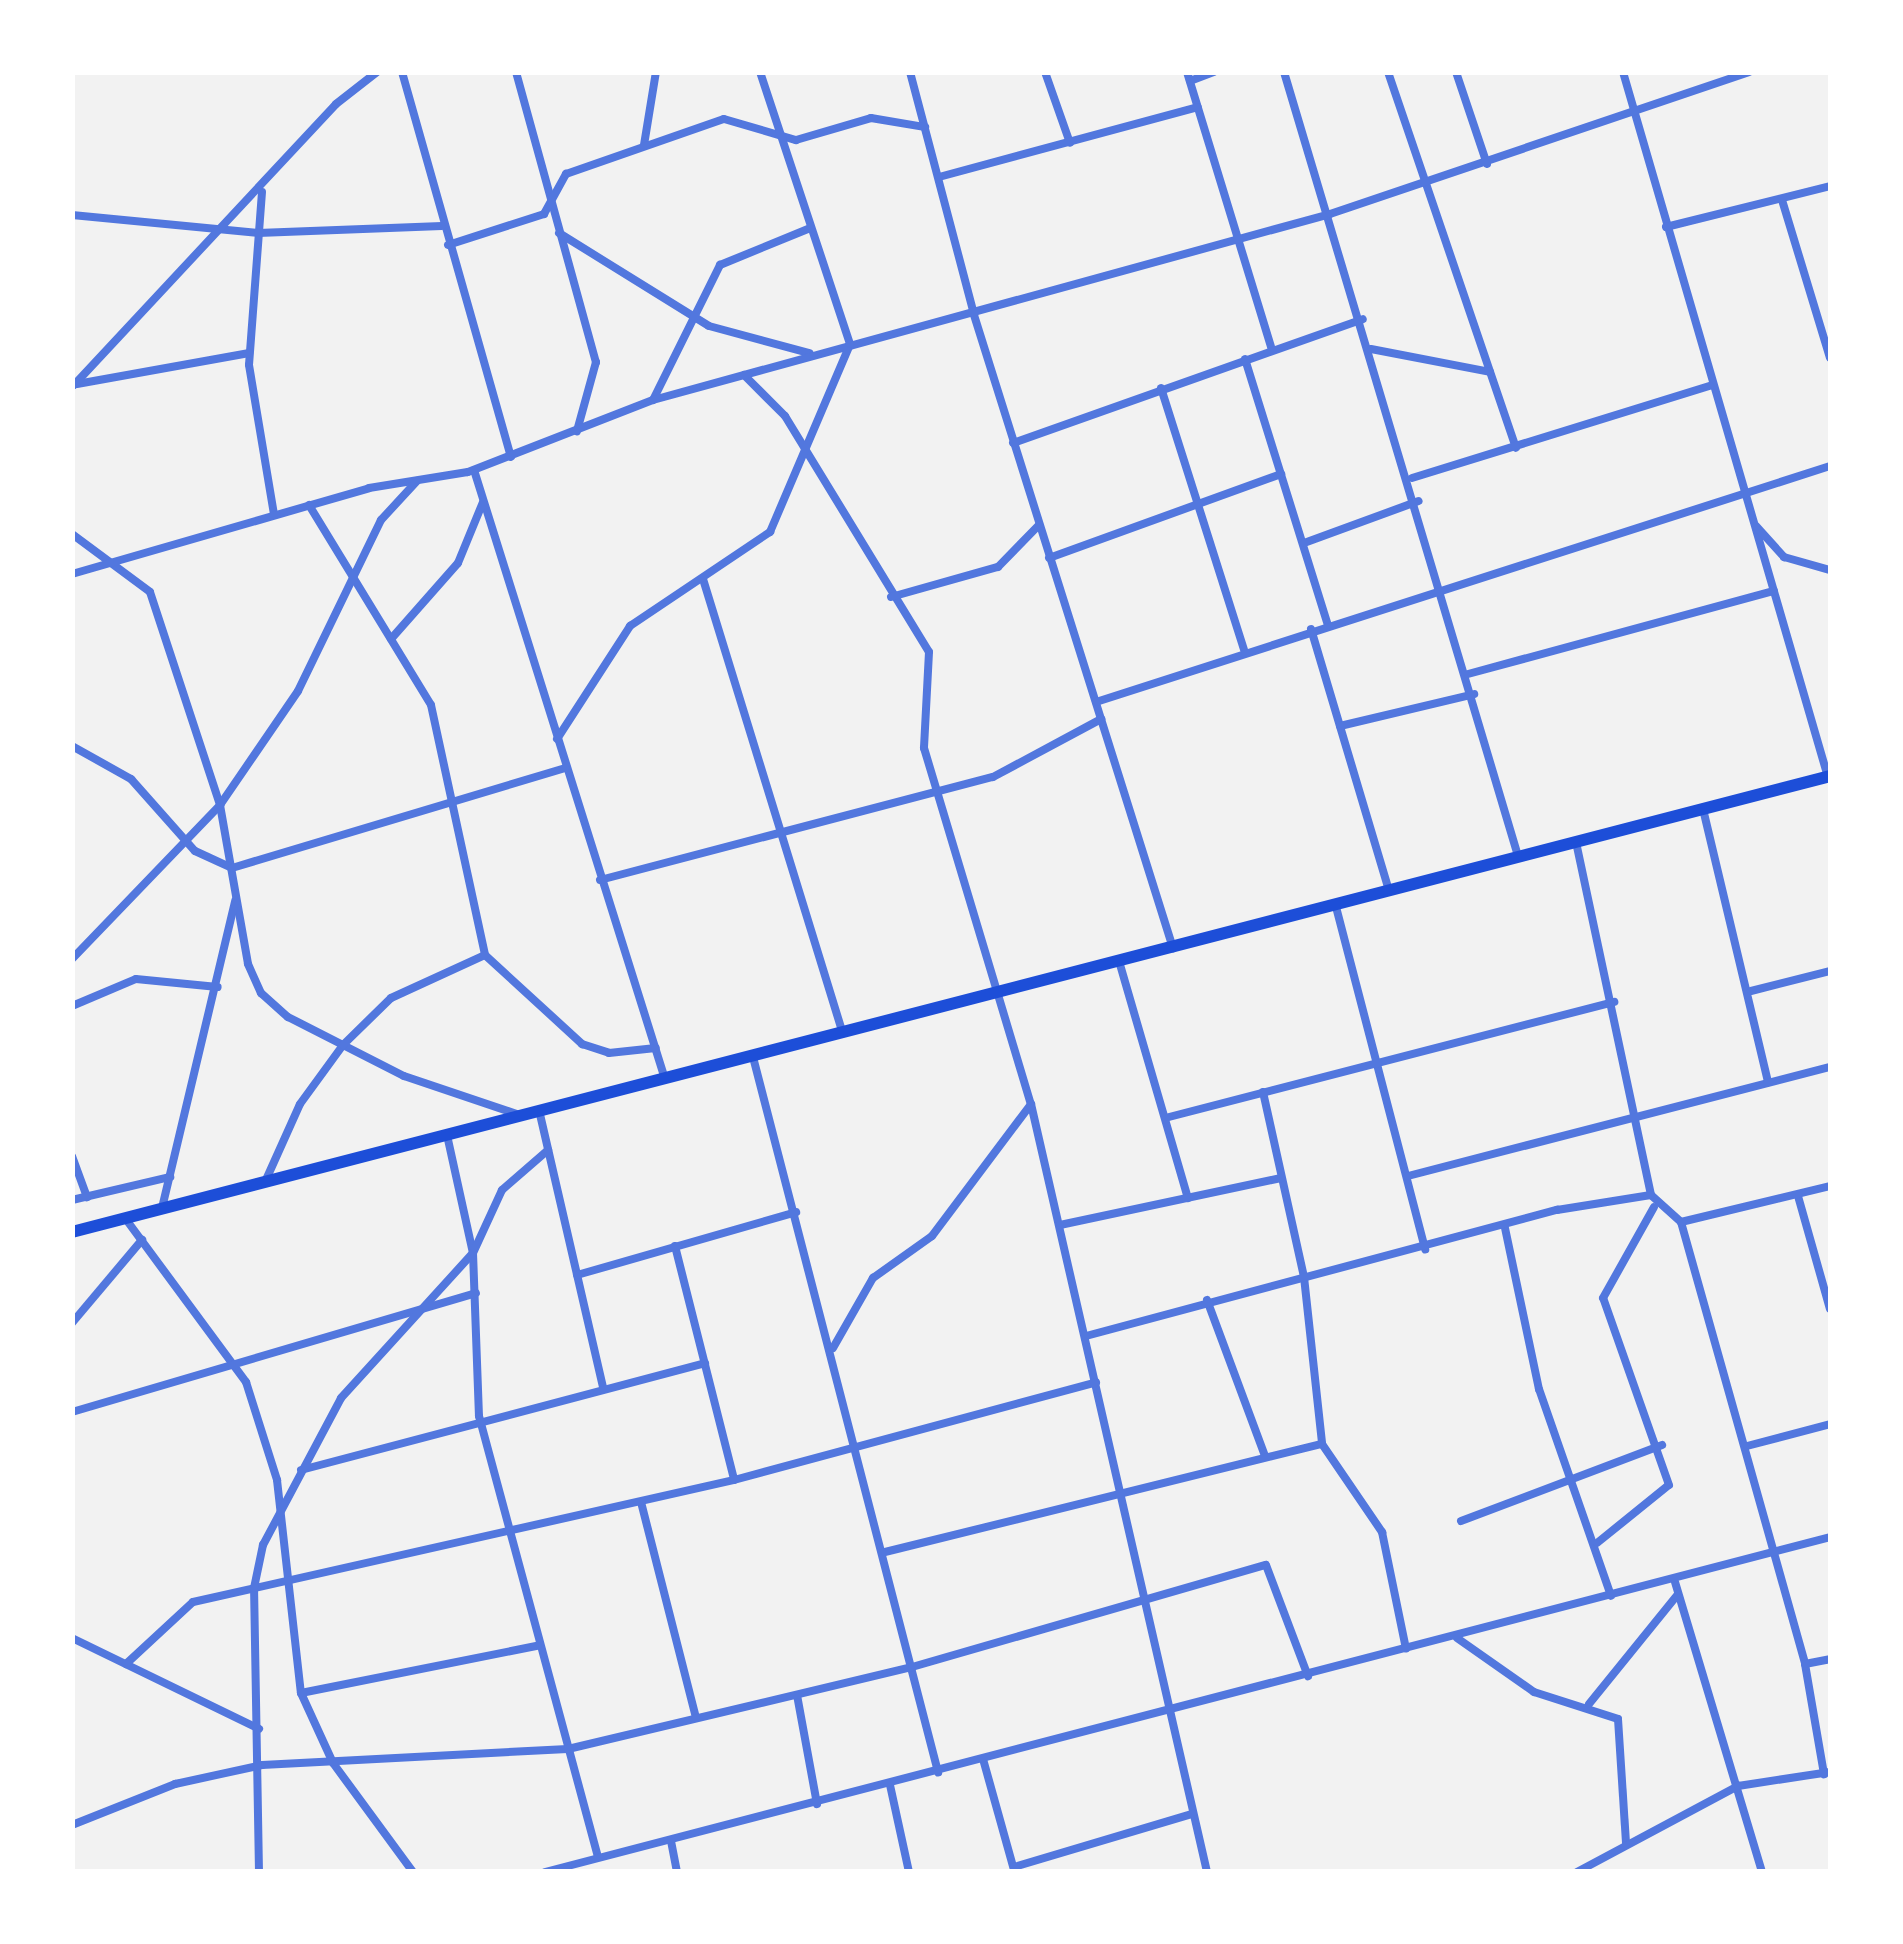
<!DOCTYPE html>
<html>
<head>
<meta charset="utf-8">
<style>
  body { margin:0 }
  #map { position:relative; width:1903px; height:1944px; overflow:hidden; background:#f2f2f2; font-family:Karla,sans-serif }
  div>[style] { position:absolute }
  .minor>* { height:8px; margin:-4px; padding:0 4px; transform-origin:4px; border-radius:4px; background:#5277de }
  .trunk>* { height:12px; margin:-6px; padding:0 6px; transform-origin:6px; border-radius:6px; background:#1d4ed8 }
  span { translate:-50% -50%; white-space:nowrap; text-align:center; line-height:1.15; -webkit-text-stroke:8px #fff; paint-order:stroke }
  .frame { position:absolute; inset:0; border:75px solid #fff; pointer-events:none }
</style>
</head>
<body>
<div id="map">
  <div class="minor">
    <div style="left:402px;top:72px;width:400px;rotate:74.2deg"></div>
    <div style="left:516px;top:72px;width:301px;rotate:74.6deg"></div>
    <div style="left:596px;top:362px;width:72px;rotate:105.4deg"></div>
    <div style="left:910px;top:72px;width:251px;rotate:75.2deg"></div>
    <div style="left:974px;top:315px;width:664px;rotate:72.55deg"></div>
    <div style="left:1045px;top:72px;width:75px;rotate:70.6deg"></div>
    <div style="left:1187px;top:72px;width:291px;rotate:73deg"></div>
    <div style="left:1284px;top:72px;width:818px;rotate:73.38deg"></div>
    <div style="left:1388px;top:72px;width:397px;rotate:71.2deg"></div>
    <div style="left:1456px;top:72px;width:97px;rotate:71.4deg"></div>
    <div style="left:1623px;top:72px;width:734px;rotate:73.79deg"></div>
    <div style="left:1190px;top:81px;width:26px;rotate:-21deg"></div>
    <div style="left:644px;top:145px;width:74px;rotate:-80.7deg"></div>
    <div style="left:939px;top:177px;width:268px;rotate:-15.1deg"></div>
    <div style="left:262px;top:192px;width:173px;rotate:94.3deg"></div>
    <div style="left:249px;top:365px;width:152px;rotate:80.5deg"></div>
    <div style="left:1782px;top:200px;width:165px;rotate:73.1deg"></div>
    <div style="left:72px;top:215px;width:187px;rotate:5.5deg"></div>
    <div style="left:258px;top:233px;width:184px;rotate:-2.2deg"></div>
    <div style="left:1666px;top:227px;width:169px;rotate:-14deg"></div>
    <div style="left:559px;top:233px;width:176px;rotate:31.8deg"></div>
    <div style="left:709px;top:326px;width:104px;rotate:15.1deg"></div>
    <div style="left:448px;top:245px;width:101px;rotate:-17.9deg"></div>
    <div style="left:544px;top:214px;width:46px;rotate:-61.2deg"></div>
    <div style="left:566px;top:174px;width:167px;rotate:-19.2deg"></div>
    <div style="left:724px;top:119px;width:75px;rotate:16.3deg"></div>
    <div style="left:796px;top:140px;width:78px;rotate:-16.3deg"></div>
    <div style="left:871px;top:118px;width:55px;rotate:9.5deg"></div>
    <div style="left:1371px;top:349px;width:121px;rotate:10.9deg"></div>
    <div style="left:1245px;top:359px;width:279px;rotate:72.7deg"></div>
    <div style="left:744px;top:375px;width:58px;rotate:45deg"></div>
    <div style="left:785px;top:416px;width:276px;rotate:58.6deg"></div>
    <div style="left:929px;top:652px;width:96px;rotate:93deg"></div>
    <div style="left:924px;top:748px;width:372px;rotate:73.3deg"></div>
    <div style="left:1031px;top:1104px;width:788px;rotate:77.09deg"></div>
    <div style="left:77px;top:384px;width:175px;rotate:-10.2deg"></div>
    <div style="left:74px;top:385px;width:384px;rotate:-47deg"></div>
    <div style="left:336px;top:104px;width:52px;rotate:-38deg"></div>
    <div style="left:1161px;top:388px;width:275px;rotate:72.4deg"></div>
    <div style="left:653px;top:400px;width:151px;rotate:-63.6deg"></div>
    <div style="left:720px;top:265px;width:97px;rotate:-22.3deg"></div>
    <div style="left:1013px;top:443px;width:371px;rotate:-19.5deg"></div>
    <div style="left:474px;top:470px;width:638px;rotate:72.59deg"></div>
    <div style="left:1412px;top:478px;width:312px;rotate:-17.2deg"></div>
    <div style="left:309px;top:505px;width:234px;rotate:58.6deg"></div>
    <div style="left:431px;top:705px;width:256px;rotate:77.8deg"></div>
    <div style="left:485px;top:955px;width:132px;rotate:42.5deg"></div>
    <div style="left:582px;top:1044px;width:28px;rotate:18deg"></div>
    <div style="left:609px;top:1053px;width:47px;rotate:-6.1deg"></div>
    <div style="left:1756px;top:526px;width:42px;rotate:47.9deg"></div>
    <div style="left:1784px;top:557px;width:48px;rotate:15.8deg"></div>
    <div style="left:72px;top:534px;width:97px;rotate:36.6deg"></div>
    <div style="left:150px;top:592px;width:224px;rotate:71.8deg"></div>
    <div style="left:220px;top:805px;width:161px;rotate:80deg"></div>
    <div style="left:248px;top:964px;width:32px;rotate:66deg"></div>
    <div style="left:261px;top:993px;width:36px;rotate:42deg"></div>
    <div style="left:288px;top:1017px;width:130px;rotate:27deg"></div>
    <div style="left:404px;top:1076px;width:119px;rotate:18.6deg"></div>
    <div style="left:1304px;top:543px;width:122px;rotate:-20.1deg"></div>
    <div style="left:1049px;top:558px;width:247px;rotate:-19.9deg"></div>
    <div style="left:72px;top:574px;width:309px;rotate:-16.1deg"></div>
    <div style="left:369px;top:488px;width:100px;rotate:-9.2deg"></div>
    <div style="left:468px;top:472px;width:199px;rotate:-21.3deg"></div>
    <div style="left:653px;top:400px;width:702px;rotate:-15.36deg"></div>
    <div style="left:1330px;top:214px;width:442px;rotate:-18.7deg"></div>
    <div style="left:703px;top:579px;width:475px;rotate:72.9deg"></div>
    <div style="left:891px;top:597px;width:111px;rotate:-15.7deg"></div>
    <div style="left:998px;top:567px;width:59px;rotate:-45.7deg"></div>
    <div style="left:1311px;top:629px;width:272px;rotate:73.4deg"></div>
    <div style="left:391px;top:639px;width:101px;rotate:-48.6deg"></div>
    <div style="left:458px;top:563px;width:66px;rotate:-67.7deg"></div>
    <div style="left:1468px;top:674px;width:317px;rotate:-15.2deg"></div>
    <div style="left:1096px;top:702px;width:771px;rotate:-17.82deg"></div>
    <div style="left:1340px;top:726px;width:138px;rotate:-13.4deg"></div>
    <div style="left:557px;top:739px;width:135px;rotate:-57.1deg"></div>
    <div style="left:630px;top:626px;width:169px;rotate:-33.9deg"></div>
    <div style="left:770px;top:532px;width:204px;rotate:-66.9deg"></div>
    <div style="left:850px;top:344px;width:287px;rotate:-108.3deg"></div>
    <div style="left:72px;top:746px;width:68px;rotate:29.2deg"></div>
    <div style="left:131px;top:779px;width:96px;rotate:48.4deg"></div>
    <div style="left:195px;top:851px;width:41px;rotate:24.7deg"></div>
    <div style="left:232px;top:868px;width:348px;rotate:-16.7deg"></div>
    <div style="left:1703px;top:809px;width:281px;rotate:76.6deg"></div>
    <div style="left:1576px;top:842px;width:361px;rotate:78deg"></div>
    <div style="left:1651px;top:1195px;width:40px;rotate:42deg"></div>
    <div style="left:1681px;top:1222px;width:459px;rotate:74.3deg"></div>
    <div style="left:1805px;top:1664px;width:112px;rotate:80.2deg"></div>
    <div style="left:600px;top:880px;width:406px;rotate:-14.7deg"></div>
    <div style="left:993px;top:777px;width:123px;rotate:-28.2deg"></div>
    <div style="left:1335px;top:903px;width:358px;rotate:75.4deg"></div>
    <div style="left:72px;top:959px;width:214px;rotate:-46.1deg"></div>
    <div style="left:220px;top:805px;width:138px;rotate:-55.6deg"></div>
    <div style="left:298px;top:691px;width:190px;rotate:-64.1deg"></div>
    <div style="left:381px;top:520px;width:53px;rotate:-47.3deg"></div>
    <div style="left:1119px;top:961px;width:247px;rotate:73.8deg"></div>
    <div style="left:1751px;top:991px;width:81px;rotate:-14.2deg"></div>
    <div style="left:72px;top:1006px;width:69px;rotate:-22.9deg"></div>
    <div style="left:136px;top:979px;width:82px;rotate:5.6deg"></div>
    <div style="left:753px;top:1057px;width:739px;rotate:75.49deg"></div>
    <div style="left:1263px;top:1092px;width:189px;rotate:77.5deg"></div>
    <div style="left:1304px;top:1277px;width:168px;rotate:83.8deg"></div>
    <div style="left:1322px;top:1444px;width:107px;rotate:55.7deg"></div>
    <div style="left:1382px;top:1532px;width:119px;rotate:78.4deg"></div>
    <div style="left:539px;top:1110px;width:285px;rotate:77deg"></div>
    <div style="left:1169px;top:1117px;width:460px;rotate:-14.5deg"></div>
    <div style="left:447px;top:1135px;width:121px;rotate:77.6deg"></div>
    <div style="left:473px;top:1253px;width:163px;rotate:87.9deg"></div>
    <div style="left:479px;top:1416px;width:457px;rotate:74.9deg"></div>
    <div style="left:72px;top:1156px;width:44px;rotate:69.9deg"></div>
    <div style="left:1408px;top:1176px;width:436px;rotate:-14.5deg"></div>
    <div style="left:265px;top:1182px;width:85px;rotate:-65.8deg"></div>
    <div style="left:300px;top:1104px;width:73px;rotate:-53.9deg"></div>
    <div style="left:343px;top:1045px;width:67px;rotate:-44.4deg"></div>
    <div style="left:391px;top:998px;width:103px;rotate:-24.6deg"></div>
    <div style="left:1798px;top:1196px;width:117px;rotate:74.2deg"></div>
    <div style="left:72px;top:1200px;width:101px;rotate:-13.2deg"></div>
    <div style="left:162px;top:1208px;width:316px;rotate:-76.6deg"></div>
    <div style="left:125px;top:1218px;width:204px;rotate:53.6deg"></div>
    <div style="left:246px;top:1382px;width:103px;rotate:72.4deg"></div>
    <div style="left:277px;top:1480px;width:214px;rotate:83.6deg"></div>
    <div style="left:301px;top:1693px;width:77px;rotate:65.4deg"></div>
    <div style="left:333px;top:1763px;width:135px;rotate:53.7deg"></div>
    <div style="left:1681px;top:1222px;width:153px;rotate:-13.6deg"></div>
    <div style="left:1060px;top:1225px;width:226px;rotate:-12deg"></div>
    <div style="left:1505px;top:1228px;width:165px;rotate:78.1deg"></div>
    <div style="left:1539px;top:1389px;width:219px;rotate:70.8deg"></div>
    <div style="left:675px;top:1246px;width:241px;rotate:75.8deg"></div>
    <div style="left:577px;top:1275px;width:228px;rotate:-16deg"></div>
    <div style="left:1207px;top:1300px;width:166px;rotate:69.6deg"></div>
    <div style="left:72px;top:1323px;width:109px;rotate:-49.9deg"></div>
    <div style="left:1086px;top:1336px;width:488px;rotate:-15deg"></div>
    <div style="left:1557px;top:1210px;width:95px;rotate:-9.1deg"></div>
    <div style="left:833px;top:1348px;width:81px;rotate:-60.3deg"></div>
    <div style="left:873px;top:1278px;width:72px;rotate:-35.4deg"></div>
    <div style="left:932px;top:1236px;width:165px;rotate:-53.1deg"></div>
    <div style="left:72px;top:1412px;width:421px;rotate:-16.4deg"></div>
    <div style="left:1747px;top:1446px;width:86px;rotate:-14.8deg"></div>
    <div style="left:301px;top:1470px;width:418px;rotate:-14.8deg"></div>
    <div style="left:641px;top:1502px;width:222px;rotate:75.7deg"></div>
    <div style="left:1461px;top:1521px;width:215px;rotate:-20.7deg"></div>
    <div style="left:1597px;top:1543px;width:92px;rotate:-38.9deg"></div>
    <div style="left:1669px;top:1485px;width:198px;rotate:-109.4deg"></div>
    <div style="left:1603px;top:1298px;width:104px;rotate:-60.7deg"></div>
    <div style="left:885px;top:1552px;width:450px;rotate:-13.9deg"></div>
    <div style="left:1675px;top:1582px;width:303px;rotate:73.3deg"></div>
    <div style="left:72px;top:1638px;width:208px;rotate:25.9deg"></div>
    <div style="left:1457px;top:1638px;width:94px;rotate:35deg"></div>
    <div style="left:1534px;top:1692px;width:88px;rotate:17.8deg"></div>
    <div style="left:1618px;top:1719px;width:125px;rotate:86.3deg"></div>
    <div style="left:126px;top:1664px;width:91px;rotate:-42.8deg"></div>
    <div style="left:193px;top:1602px;width:555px;rotate:-12.71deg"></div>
    <div style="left:734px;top:1480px;width:375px;rotate:-15.1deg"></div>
    <div style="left:1805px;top:1664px;width:25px;rotate:-11deg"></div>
    <div style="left:301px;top:1693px;width:241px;rotate:-11.3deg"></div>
    <div style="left:797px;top:1695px;width:111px;rotate:79.6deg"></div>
    <div style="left:1589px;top:1704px;width:141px;rotate:-51deg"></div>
    <div style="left:983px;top:1759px;width:115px;rotate:74.4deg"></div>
    <div style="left:890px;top:1785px;width:89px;rotate:77.7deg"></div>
    <div style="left:72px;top:1825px;width:111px;rotate:-21.7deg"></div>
    <div style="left:175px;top:1784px;width:89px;rotate:-12.3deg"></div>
    <div style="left:262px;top:1765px;width:306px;rotate:-3deg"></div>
    <div style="left:568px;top:1749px;width:354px;rotate:-13.4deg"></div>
    <div style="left:912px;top:1667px;width:368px;rotate:-16.1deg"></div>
    <div style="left:1266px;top:1565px;width:119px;rotate:69.3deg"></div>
    <div style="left:671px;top:1841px;width:32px;rotate:79deg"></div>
    <div style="left:1014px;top:1867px;width:186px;rotate:-16.6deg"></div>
    <div style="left:259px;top:1872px;width:284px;rotate:-91deg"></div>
    <div style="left:254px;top:1588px;width:44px;rotate:-78.2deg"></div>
    <div style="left:263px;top:1545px;width:166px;rotate:-62deg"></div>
    <div style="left:341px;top:1398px;width:196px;rotate:-47.7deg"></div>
    <div style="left:473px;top:1253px;width:69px;rotate:-65.3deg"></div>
    <div style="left:502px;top:1190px;width:61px;rotate:-41deg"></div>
    <div style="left:545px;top:1872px;width:1328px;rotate:-14.61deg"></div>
    <div style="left:1577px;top:1872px;width:183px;rotate:-28.1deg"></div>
    <div style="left:1738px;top:1786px;width:93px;rotate:-8.7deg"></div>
  </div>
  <div class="trunk">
    <div style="left:72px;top:1232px;width:1816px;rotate:-14.54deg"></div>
  </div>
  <div class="frame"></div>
</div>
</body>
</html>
